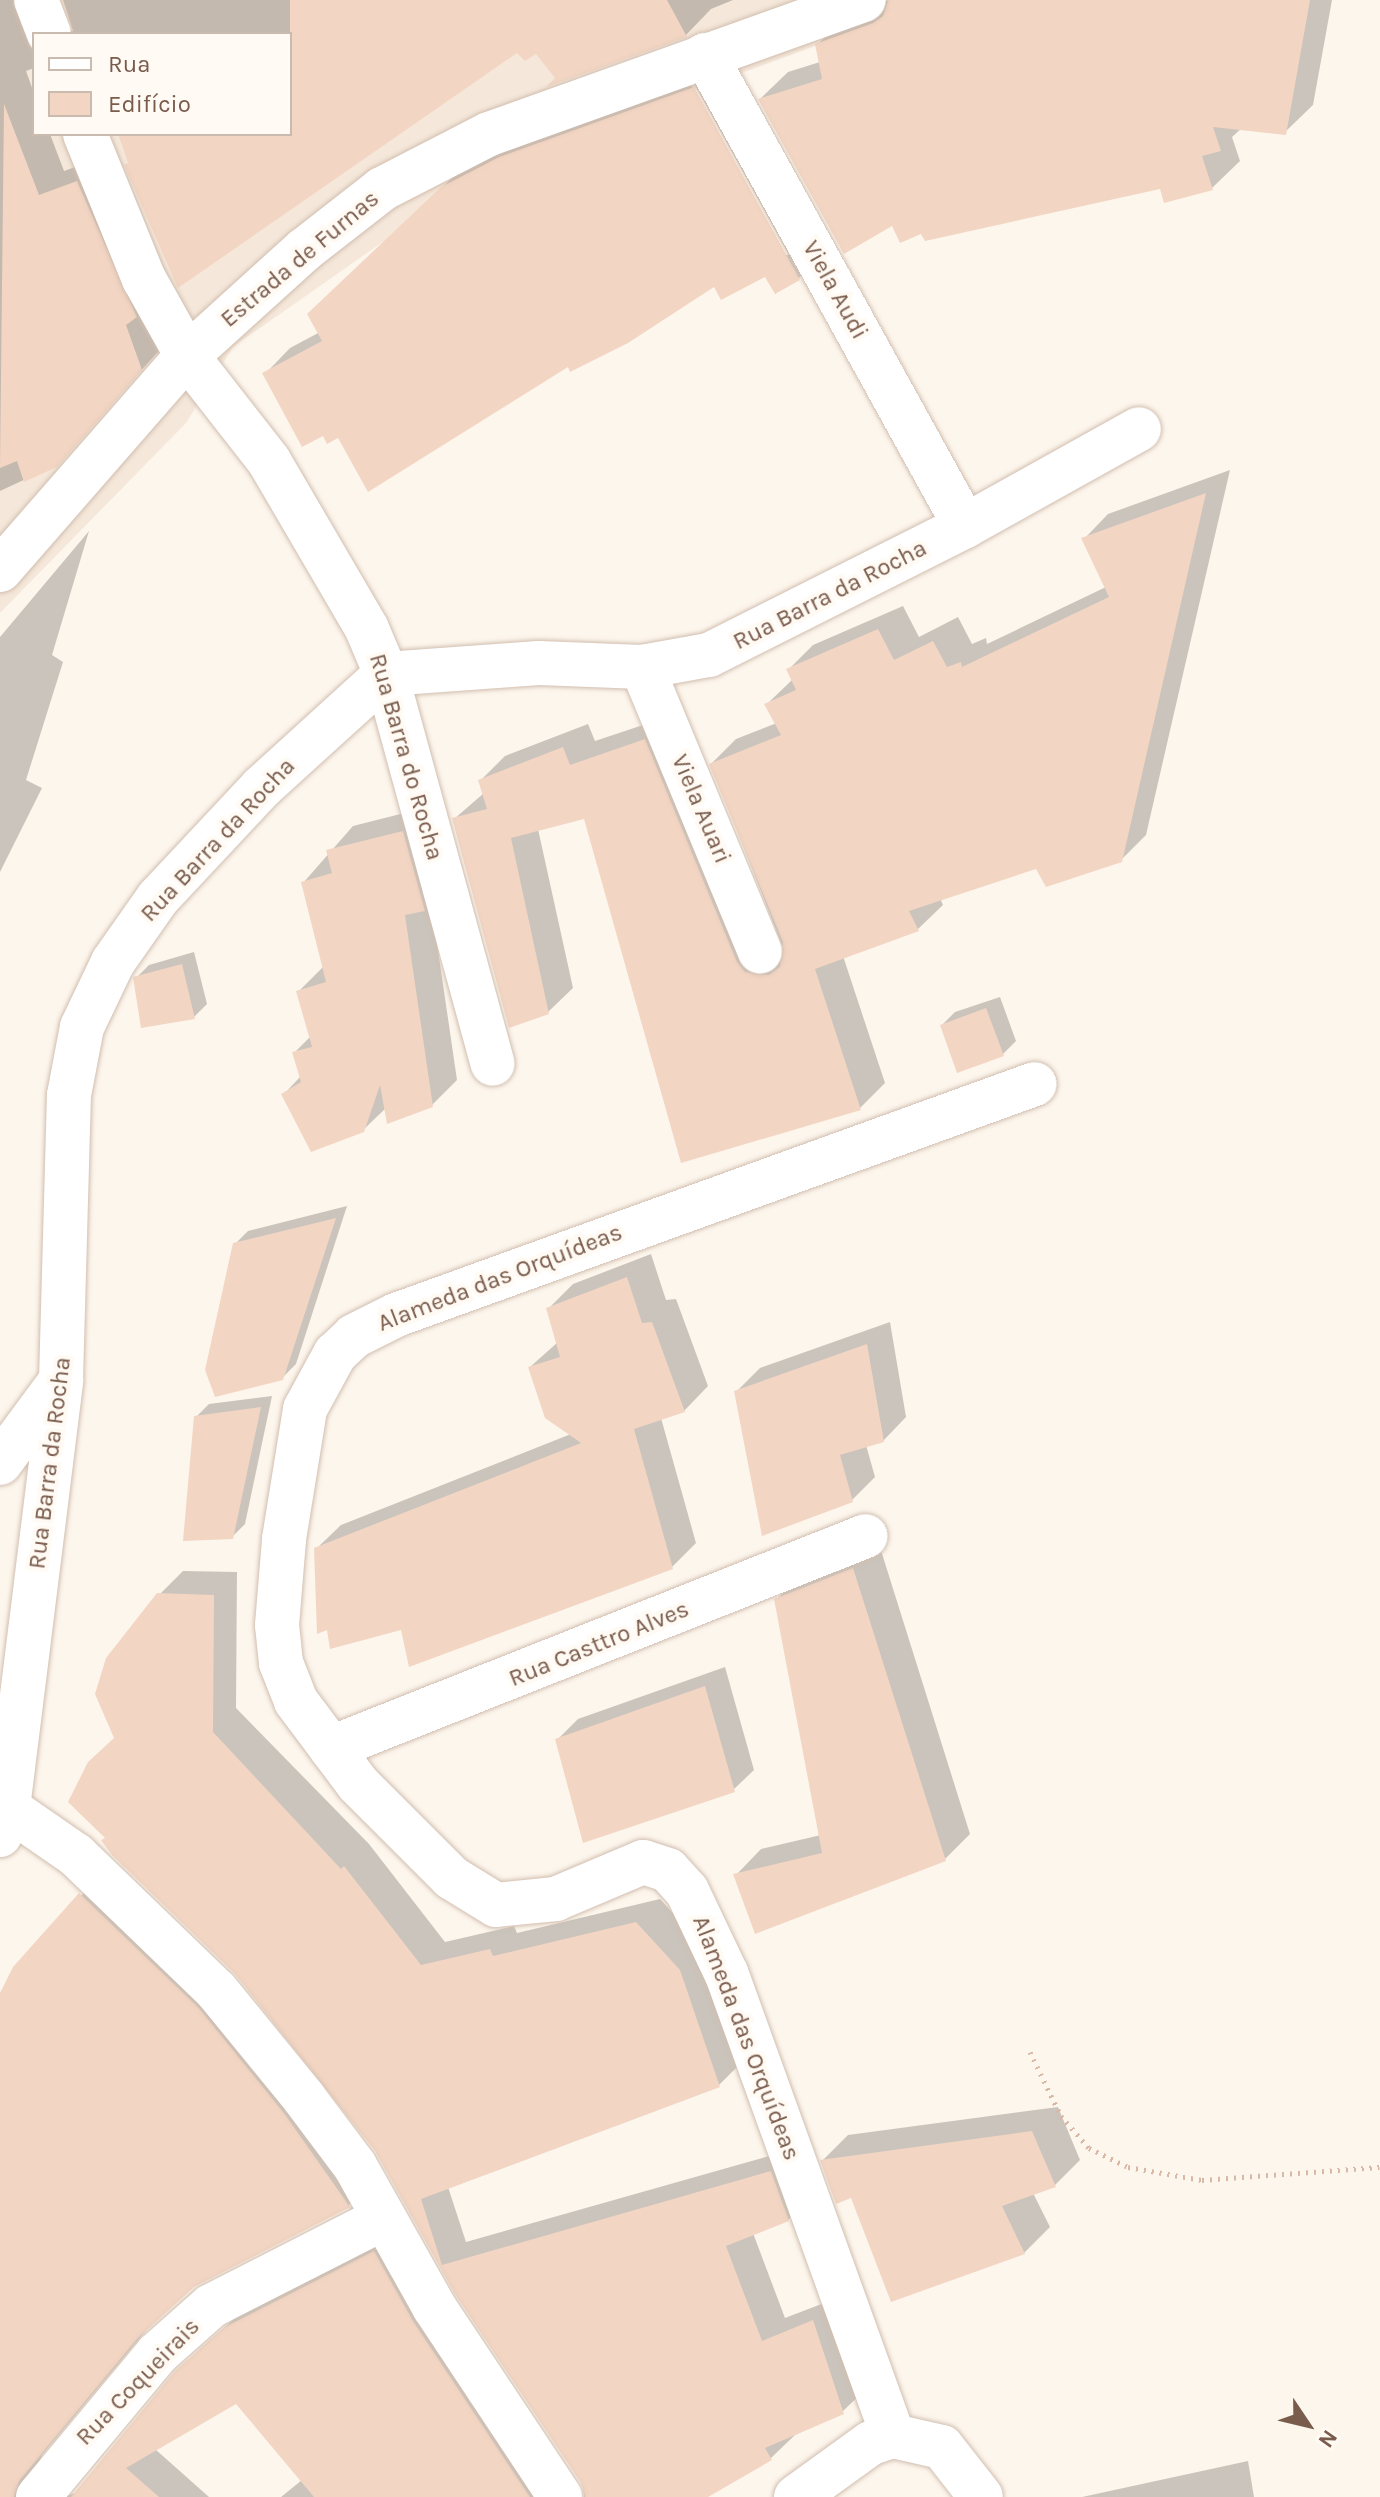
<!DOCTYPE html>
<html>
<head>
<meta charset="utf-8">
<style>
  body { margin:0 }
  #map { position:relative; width:1380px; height:2497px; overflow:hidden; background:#fdf6ec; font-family:Karla,sans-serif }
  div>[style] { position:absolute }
  .residential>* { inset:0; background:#f5e8da }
  .shadow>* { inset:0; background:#0003 }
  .building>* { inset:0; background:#f3d5c3 }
  .path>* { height:5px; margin-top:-2.5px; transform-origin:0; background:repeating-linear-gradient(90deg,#d9b8a5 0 2px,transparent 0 8px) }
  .roads { filter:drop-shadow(0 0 2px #d1beb0) drop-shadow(0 0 2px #d1beb0) }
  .minor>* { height:44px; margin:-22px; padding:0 22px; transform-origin:22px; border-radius:22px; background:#fff }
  span { translate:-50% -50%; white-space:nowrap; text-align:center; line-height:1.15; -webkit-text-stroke:8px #fffaf3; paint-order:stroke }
  .street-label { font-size:24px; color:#7a5c4d }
  .legend { position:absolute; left:32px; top:32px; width:260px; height:104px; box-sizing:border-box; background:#fffaf3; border:2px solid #cabbb1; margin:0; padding:10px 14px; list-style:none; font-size:24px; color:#7a5c4d }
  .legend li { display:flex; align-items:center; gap:16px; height:40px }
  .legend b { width:40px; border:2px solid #cabbb1 }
  .north { position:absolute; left:1268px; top:2385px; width:80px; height:80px; -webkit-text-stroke:6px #fffaf3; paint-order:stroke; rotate:125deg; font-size:22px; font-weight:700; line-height:32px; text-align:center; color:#7a5c4d }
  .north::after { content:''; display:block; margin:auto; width:28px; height:36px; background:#7a5c4d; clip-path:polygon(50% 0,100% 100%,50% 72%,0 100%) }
</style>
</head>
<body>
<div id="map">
  <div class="residential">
    <div style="clip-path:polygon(evenodd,0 0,939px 0,491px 166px,233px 347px,186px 423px,0 613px,0 0,34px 34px,290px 34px,290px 134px,34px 134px,34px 34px)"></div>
  </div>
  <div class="shadow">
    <div style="clip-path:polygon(0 0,45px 0,58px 28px,73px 31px,63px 0,733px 0,711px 9px,686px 35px,558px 78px,537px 51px,518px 50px,179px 285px,120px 134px,290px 134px,290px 34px,34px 34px,34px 68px,26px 71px,34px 93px,34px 134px,50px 134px,64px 171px,103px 157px,166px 343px,56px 465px,0 491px)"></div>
    <div style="clip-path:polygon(889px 0,1332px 0,1313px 105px,1285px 132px,1242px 128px,1232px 137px,1240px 161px,1212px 188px,1162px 186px,922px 231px,893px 223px,760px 99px,788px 72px,820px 62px,817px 45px,845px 17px)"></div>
    <div style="clip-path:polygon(evenodd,720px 63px,825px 252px,799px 278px,776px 292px,766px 274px,715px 284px,568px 364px,339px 435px,324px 434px,265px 374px,290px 348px,320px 332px,336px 288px,470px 161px,720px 63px,691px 78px,789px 255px,785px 255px,688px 79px,691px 78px)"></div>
    <div style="clip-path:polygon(1230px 470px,1146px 835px,1121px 860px,1037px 867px,940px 898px,943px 905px,918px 929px,843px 956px,885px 1083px,860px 1108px,585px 817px,538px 829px,573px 988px,548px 1012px,454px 819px,484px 793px,480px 781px,505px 756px,588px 724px,595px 741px,670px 716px,770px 948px,784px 950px,711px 764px,736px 739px,777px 723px,766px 705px,793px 679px,788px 670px,813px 645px,903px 606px,919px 637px,958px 617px,972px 644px,986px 638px,987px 644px,1106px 587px,1084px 539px,1108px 514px)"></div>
    <div style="clip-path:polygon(89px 531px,52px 655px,63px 662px,26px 780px,42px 788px,0 872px,0 637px)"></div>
    <div style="clip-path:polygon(428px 807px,431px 902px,457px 1080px,432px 1105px,386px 1108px,363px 1130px,284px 1094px,301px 1076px,294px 1053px,311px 1036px,298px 992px,324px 966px,303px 883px,353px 826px)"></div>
    <div style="clip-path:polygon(194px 952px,207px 1004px,194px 1017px,136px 978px,149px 965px)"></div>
    <div style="clip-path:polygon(1000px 997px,1016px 1041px,1003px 1054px,942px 1025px,955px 1012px)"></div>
    <div style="clip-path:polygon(347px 1206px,296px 1364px,282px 1378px,235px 1244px,248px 1231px)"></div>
    <div style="clip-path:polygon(651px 1254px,666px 1300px,676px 1299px,708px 1386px,684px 1411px,661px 1418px,696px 1543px,672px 1567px,402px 1628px,316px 1549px,341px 1525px,571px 1434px,530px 1367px,558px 1342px,548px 1309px,573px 1284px)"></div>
    <div style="clip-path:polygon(890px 1322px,906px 1417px,883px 1441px,866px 1445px,875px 1477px,852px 1500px,737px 1391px,760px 1368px)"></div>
    <div style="clip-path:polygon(272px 1396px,245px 1524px,232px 1537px,196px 1417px,209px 1404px)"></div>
    <div style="clip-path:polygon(879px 1544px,970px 1834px,944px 1860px,736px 1875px,761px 1849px,821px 1835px,776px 1600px,802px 1574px)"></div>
    <div style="clip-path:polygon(183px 1571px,237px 1572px,236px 1708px,369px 1844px,445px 1942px,514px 1926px,517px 1933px,660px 1899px,703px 1946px,742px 2062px,719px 2085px,448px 2187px,466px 2242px,794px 2149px,812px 2196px,788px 2220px,753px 2233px,785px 2318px,837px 2298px,866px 2389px,842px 2412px,795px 2435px,771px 2458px,703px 2497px,584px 2497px,583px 2483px,457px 2293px,377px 2150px,237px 1973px,106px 1837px,116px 1737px,159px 1595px)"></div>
    <div style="clip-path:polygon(725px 1667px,754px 1770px,733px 1790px,558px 1739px,578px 1719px)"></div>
    <div style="clip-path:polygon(104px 1871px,372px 2182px,348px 2206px,199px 2282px,154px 2321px,42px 2455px,36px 2469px,55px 2497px,0 2497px,0 1995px,15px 1968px)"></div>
    <div style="clip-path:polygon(1058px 2107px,1080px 2160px,1055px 2185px,1033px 2193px,1050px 2227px,1024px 2253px,852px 2195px,822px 2161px,848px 2135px)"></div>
    <div style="clip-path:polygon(398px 2229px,563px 2488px,582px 2497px,281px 2497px,302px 2480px,236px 2402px,155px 2449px,209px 2497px,65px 2497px,77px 2492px,201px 2348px,251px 2304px)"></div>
    <div style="clip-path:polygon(1248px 2461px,1254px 2497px,1082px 2497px)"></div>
  </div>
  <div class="building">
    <div style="clip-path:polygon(290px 0,667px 0,687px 37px,546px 87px,555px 78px,536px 54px,525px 61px,517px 53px,178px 288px,124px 165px,128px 163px,118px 134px,290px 134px)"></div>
    <div style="clip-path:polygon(888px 0,1310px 0,1286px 135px,1213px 127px,1221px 151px,1202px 156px,1213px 190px,1164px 203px,1160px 189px,925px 241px,921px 234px,900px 243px,892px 226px,844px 254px,758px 99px,822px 79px,815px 44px,873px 23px,883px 16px)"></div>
    <div style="clip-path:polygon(694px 87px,800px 280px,775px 294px,765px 277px,721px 300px,714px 287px,628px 343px,570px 372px,568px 367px,368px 492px,338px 438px,327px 444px,323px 436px,302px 447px,262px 373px,322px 341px,307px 314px,441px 187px,499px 157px)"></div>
    <div style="clip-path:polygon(4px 104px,39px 195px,77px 181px,137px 317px,126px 325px,142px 370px,57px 467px,24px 482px,17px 461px,0 468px)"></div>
    <div style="clip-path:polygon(1206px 493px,1122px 862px,1046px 887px,1036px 869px,909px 911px,919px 931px,815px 969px,861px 1110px,681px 1163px,584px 819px,511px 838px,549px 1014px,509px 1028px,452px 818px,487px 809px,478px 780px,563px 747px,570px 765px,645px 739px,737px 962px,745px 972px,769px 975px,780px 967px,783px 942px,709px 764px,781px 735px,764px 704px,796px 690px,786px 669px,878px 629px,894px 660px,933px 641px,947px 667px,961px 662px,962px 667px,1109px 597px,1081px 538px)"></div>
    <div style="clip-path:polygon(403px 831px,425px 911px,405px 915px,433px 1107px,387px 1124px,380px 1085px,364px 1132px,311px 1152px,281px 1094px,301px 1082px,292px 1052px,312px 1047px,296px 991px,326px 982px,301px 882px,332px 873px,326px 850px)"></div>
    <div style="clip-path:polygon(182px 964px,195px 1019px,141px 1028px,133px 977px)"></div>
    <div style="clip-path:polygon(986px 1008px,1004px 1056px,957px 1073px,940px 1025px)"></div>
    <div style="clip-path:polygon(336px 1218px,283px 1380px,215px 1397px,205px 1370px,233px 1243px)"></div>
    <div style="clip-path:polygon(627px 1277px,642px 1323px,652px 1322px,685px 1412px,634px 1429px,673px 1569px,409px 1667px,401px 1630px,330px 1649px,327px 1630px,317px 1634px,314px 1548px,581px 1443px,545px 1418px,528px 1367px,560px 1357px,546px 1308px)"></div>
    <div style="clip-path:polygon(867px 1344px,884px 1442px,840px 1455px,853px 1502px,762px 1536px,734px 1391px)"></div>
    <div style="clip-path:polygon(261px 1407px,233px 1539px,183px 1541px,194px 1416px)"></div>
    <div style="clip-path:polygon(853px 1568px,946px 1861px,755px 1934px,733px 1874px,822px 1853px,774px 1599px)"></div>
    <div style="clip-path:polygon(157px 1593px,214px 1595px,213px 1732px,341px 1869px,344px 1866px,421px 1965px,490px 1949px,493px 1956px,636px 1922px,680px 1970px,720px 2087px,421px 2199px,442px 2265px,771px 2171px,789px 2221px,726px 2246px,762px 2341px,813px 2320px,844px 2414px,765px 2448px,772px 2460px,708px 2497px,585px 2497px,581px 2483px,455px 2294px,375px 2151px,235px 1974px,112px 1855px,101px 1840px,105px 1838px,68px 1802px,88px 1762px,114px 1738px,95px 1694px,106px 1658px)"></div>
    <div style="clip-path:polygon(705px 1686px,735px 1792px,583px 1843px,555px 1739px)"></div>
    <div style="clip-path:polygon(79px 1893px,198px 2007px,284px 2113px,350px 2207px,194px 2287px,138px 2338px,19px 2481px,14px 2497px,0 2497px,0 1993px,13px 1967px)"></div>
    <div style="clip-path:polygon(1032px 2131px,1056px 2187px,1002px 2206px,1025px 2254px,891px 2302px,851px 2198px,836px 2204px,820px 2160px)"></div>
    <div style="clip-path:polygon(374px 2251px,413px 2321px,530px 2497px,314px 2497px,236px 2404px,126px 2468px,159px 2497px,71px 2497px,175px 2371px,225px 2327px)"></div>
  </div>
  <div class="path">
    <div style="left:1030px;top:2052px;width:71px;rotate:64.2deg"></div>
    <div style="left:1061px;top:2116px;width:43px;rotate:48.8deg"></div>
    <div style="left:1089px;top:2148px;width:43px;rotate:26deg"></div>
    <div style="left:1128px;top:2167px;width:75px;rotate:10deg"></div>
    <div style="left:1202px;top:2180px;width:178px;rotate:-4.2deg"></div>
  </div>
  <div class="roads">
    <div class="minor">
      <div style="left:36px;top:0;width:36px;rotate:69deg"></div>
      <div style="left:705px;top:55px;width:538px;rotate:61.1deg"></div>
      <div style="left:85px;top:134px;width:157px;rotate:67.9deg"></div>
      <div style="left:144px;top:279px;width:88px;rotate:60.8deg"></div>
      <div style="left:187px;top:356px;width:133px;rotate:52deg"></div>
      <div style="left:269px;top:461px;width:194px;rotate:59.7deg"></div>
      <div style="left:367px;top:629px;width:49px;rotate:67.1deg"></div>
      <div style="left:386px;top:674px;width:404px;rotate:74.7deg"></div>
      <div style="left:0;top:570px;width:284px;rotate:-48.9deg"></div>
      <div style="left:187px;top:356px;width:158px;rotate:-42.2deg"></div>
      <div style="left:304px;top:250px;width:99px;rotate:-38deg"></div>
      <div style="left:382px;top:189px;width:120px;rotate:-27.2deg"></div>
      <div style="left:489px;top:134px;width:398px;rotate:-19.7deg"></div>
      <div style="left:642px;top:667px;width:308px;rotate:67.5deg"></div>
      <div style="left:0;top:1463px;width:101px;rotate:-53.5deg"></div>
      <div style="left:331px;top:1748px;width:575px;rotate:-21.62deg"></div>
      <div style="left:8px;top:1808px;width:83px;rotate:34.7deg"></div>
      <div style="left:76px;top:1855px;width:194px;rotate:44deg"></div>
      <div style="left:216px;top:1990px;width:139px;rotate:50.8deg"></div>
      <div style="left:304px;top:2098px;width:85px;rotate:53.1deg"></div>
      <div style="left:355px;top:2166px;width:162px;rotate:60.7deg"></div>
      <div style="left:434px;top:2307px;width:228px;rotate:56.4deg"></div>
      <div style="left:0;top:1835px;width:28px;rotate:-73deg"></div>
      <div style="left:8px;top:1808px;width:431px;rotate:-82.9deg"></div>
      <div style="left:61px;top:1380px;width:285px;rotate:-88.4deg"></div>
      <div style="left:69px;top:1095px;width:69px;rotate:-79.2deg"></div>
      <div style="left:82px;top:1027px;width:72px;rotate:-64.5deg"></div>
      <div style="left:113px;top:962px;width:78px;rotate:-54.9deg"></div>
      <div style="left:158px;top:898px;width:152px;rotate:-46.9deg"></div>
      <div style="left:262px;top:787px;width:168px;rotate:-42.3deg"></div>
      <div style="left:386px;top:674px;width:153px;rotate:-4.1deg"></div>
      <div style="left:539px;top:663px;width:103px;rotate:2.2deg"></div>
      <div style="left:642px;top:667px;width:68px;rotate:-10.2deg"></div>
      <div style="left:709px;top:655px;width:287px;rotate:-26.7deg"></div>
      <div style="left:965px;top:526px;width:199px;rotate:-29.1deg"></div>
      <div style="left:893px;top:2436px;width:492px;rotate:-109.8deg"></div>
      <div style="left:726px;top:1973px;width:91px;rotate:-115.4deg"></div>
      <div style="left:687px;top:1891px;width:28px;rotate:-132deg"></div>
      <div style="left:668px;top:1870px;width:26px;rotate:-162deg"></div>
      <div style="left:643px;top:1862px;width:95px;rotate:157deg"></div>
      <div style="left:556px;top:1899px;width:60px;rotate:174.3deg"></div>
      <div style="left:496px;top:1905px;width:52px;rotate:-148.5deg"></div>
      <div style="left:452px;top:1878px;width:133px;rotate:-135deg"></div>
      <div style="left:358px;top:1784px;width:104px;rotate:-126.8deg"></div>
      <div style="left:296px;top:1701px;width:41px;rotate:-111.5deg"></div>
      <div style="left:281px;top:1663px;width:38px;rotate:-96deg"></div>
      <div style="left:277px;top:1625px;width:86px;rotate:-85.3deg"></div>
      <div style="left:284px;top:1539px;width:132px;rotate:-80.8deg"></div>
      <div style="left:305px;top:1409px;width:63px;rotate:-61.4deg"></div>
      <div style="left:335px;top:1354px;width:26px;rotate:-43deg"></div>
      <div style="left:354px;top:1336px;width:47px;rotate:-26.6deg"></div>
      <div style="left:396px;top:1315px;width:679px;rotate:-19.88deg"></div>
      <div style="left:38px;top:2497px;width:186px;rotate:-50.2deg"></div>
      <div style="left:157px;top:2354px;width:72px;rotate:-41.6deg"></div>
      <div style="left:211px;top:2306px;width:192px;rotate:-27deg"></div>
      <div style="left:796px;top:2497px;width:92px;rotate:-35.8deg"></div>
      <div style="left:871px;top:2443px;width:23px;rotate:-18deg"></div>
      <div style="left:893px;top:2436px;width:50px;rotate:12.7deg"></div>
      <div style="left:942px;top:2447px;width:63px;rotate:52deg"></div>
    </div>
  </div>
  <div class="street-label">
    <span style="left:300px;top:259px;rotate:-40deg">Estrada de Furnas</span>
    <span style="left:835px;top:290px;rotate:61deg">Viela Audi</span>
    <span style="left:830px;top:595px;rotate:-27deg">Rua Barra da Rocha</span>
    <span style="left:406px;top:757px;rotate:74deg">Rua Barra do Rocha</span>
    <span style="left:701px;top:809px;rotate:67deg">Viela Auari</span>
    <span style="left:218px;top:840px;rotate:-47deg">Rua Barra da Rocha</span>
    <span style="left:500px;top:1278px;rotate:-21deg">Alameda das Orquídeas</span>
    <span style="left:50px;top:1463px;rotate:-83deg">Rua Barra da Rocha</span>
    <span style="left:599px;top:1644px;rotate:-22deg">Rua Casttro Alves</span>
    <span style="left:746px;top:2038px;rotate:69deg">Alameda das Orquídeas</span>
    <span style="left:138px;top:2382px;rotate:-46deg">Rua Coqueirais</span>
  </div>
  <ul class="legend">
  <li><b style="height:10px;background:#fff"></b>Rua</li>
  <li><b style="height:22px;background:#f3d5c3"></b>Edifício</li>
  </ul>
  <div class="north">N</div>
</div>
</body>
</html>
